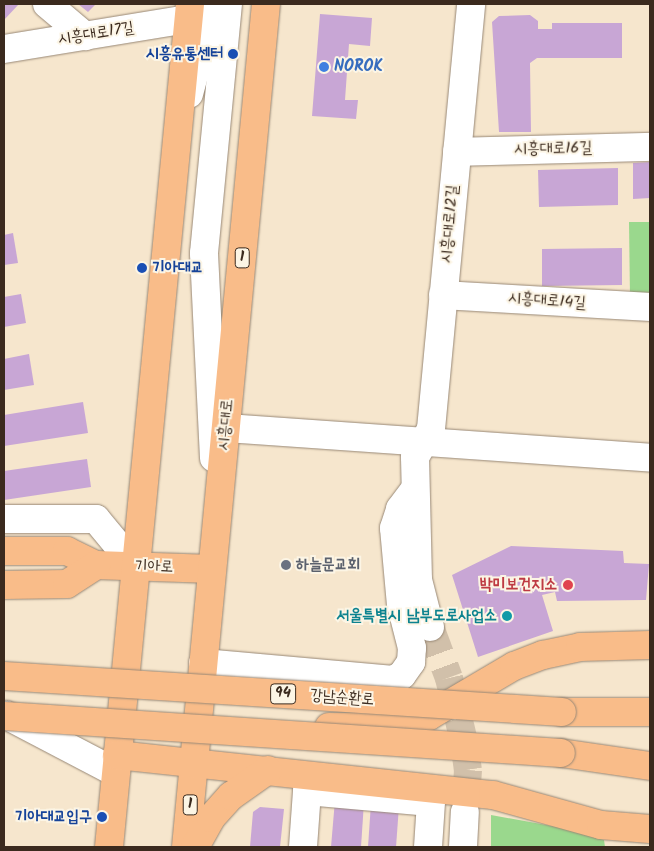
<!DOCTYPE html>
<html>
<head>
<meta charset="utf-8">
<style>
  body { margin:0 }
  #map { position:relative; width:654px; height:851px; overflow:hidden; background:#f6e6cd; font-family:Kalam,"Poor Story",sans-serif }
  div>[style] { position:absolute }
  .green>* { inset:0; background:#9ad88d }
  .building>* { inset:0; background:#c8a6d5 }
  .minor-tunnel>* { height:28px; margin-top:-14px; transform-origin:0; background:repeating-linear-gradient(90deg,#d1c0aa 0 28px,transparent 0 42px) }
  .roads { filter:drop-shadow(0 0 1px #988876) drop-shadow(0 0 1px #988876) }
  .minor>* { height:28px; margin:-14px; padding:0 14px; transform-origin:14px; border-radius:14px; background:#fff }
  .major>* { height:28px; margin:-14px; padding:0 14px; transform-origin:14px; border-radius:14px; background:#f9bc89 }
  .highway>* { height:28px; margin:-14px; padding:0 14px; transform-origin:14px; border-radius:14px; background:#f9bc89 }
  .bridges { filter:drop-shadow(0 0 1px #988876) drop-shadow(0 0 1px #988876) }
  .highway-bridge>* { height:28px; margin:-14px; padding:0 14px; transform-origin:14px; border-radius:14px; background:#f9bc89 }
  .dots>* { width:14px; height:14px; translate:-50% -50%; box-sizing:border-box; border:2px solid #fcf5e5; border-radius:50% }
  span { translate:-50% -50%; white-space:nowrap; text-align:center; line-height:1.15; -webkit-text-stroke:4px #fcf5e5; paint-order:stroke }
  .shield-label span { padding:1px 4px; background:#fcf5e5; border:1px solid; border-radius:4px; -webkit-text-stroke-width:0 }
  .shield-label { font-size:15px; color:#3b2a1e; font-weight:700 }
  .street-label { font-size:16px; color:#3b2a1e }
  .transit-label { font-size:16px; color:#164399; font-weight:700 }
  .right { translate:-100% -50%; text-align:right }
  .left { translate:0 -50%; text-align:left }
  .shop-label { font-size:16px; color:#366cbe; font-weight:700 }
  .worship-label { font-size:16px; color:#5b616d; font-weight:700 }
  .health-label { font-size:16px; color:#be3a42; font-weight:700 }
  .culture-label { font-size:16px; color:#0d838f; font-weight:700 }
  .frame { position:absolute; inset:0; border:5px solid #3b2a1e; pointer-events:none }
</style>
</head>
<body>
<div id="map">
  <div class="green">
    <div style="clip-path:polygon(629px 222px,650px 222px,650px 299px,630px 297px)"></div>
    <div style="clip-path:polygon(491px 815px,563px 828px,604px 840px,605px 847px,491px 847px)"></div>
  </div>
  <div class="building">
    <div style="clip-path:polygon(4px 4px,19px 4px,4px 20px)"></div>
    <div style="clip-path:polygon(78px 4px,96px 4px,88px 12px)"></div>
    <div style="clip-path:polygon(320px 14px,372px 18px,370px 46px,349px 44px,345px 100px,358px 100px,356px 119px,312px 116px)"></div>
    <div style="clip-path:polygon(530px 15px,538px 21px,538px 29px,552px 29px,552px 23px,622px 23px,622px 58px,537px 58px,530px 63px,531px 132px,499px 132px,492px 22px,499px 16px)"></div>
    <div style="clip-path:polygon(650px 162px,650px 198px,633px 199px,633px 163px)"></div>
    <div style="clip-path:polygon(618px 168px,618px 205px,539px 207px,538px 170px)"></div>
    <div style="clip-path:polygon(13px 233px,18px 263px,4px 265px,4px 235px)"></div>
    <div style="clip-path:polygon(622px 248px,622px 285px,542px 286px,542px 249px)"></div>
    <div style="clip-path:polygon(21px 294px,26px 323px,4px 327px,4px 297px)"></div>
    <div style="clip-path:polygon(29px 354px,34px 385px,4px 390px,4px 359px)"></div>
    <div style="clip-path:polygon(83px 402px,88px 433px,4px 446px,4px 415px)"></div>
    <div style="clip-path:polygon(87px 459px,91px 487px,4px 500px,4px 471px)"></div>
    <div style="clip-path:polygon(511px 546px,623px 551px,624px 563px,649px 564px,646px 600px,557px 601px,555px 592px,542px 595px,553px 631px,478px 657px,452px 575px)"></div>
    <div style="clip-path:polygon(335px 800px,364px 802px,361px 847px,331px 847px)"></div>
    <div style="clip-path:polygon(371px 803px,399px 806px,396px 847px,368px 847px)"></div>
    <div style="clip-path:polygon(260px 807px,284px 809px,280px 847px,250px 847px,253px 812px)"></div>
  </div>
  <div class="minor-tunnel">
    <div style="left:430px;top:627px;width:54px;rotate:69.6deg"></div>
    <div style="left:449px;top:678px;width:66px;rotate:76.8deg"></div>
    <div style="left:464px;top:742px;width:28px;rotate:82deg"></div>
    <div style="left:468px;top:770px;width:42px;rotate:94.1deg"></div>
  </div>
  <div class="roads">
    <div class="minor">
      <div style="left:47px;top:4px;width:50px;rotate:40.1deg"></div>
      <div style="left:4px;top:49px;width:186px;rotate:-9.3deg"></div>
      <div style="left:189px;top:94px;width:93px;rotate:-75.1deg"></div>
      <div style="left:457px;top:152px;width:193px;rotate:-1.5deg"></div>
      <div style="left:443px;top:295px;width:207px;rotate:3.3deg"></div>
      <div style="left:226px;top:428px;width:425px;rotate:4deg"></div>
      <div style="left:214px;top:458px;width:205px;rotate:-92.8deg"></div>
      <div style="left:204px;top:253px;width:250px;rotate:-84.5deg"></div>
      <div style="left:4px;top:519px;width:92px"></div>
      <div style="left:96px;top:519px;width:61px;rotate:50.3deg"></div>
      <div style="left:430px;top:627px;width:49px;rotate:-104.3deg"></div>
      <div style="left:418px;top:580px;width:123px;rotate:-91.4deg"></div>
      <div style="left:415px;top:457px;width:32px;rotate:-60deg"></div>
      <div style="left:431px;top:429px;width:427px;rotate:-84.6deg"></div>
      <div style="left:203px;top:663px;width:191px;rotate:5.1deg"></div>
      <div style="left:393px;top:680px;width:10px;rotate:-29deg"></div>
      <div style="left:402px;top:675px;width:16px;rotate:-55deg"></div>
      <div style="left:411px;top:662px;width:14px;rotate:-86deg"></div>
      <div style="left:412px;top:648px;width:44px;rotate:-104.3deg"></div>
      <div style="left:401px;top:605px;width:77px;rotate:-95.2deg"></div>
      <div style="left:394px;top:528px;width:20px;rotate:-72deg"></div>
      <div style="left:400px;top:509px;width:25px;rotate:-53deg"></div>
      <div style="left:6px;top:715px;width:123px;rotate:27.6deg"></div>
      <div style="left:303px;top:847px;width:56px;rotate:-85.9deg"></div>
      <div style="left:307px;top:791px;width:124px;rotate:5.1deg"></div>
      <div style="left:431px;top:802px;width:45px;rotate:93.8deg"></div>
      <div style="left:463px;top:847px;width:35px;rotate:-87deg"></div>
    </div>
    <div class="major">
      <div style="left:4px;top:551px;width:63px"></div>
      <div style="left:67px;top:551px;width:32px;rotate:26deg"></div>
      <div style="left:96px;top:565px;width:116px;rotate:2deg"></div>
      <div style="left:4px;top:585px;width:63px;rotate:-0.9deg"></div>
      <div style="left:67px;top:584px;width:35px;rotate:-33deg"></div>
      <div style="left:109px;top:847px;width:847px;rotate:-84.51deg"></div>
      <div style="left:186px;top:847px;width:847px;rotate:-84.58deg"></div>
    </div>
    <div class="highway">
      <div style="left:562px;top:712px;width:88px"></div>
      <div style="left:329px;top:727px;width:29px"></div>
      <div style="left:358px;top:727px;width:72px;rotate:-8.8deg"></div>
      <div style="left:429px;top:716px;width:99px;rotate:-30.5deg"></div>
      <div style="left:514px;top:666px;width:31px;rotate:-21deg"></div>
      <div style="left:543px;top:655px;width:38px;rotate:-12deg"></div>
      <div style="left:580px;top:647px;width:70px;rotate:-1.6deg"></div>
      <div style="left:561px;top:753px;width:90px;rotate:8.3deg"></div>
      <div style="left:117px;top:755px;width:378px;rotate:6.1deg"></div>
      <div style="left:493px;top:795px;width:112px;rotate:15.5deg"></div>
      <div style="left:601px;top:825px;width:49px;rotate:4.7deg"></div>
      <div style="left:195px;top:847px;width:33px;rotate:-61deg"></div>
      <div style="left:211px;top:818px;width:30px;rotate:-48deg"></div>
      <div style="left:231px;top:796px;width:45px;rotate:-35.1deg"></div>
    </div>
  </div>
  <div class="bridges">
    <div class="highway-bridge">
      <div style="left:4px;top:676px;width:559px;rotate:3.69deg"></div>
      <div style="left:4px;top:716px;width:558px;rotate:3.8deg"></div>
    </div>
  </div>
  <div class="dots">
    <div style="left:233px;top:54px;background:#1a4fb4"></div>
    <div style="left:324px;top:67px;background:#3f7fe0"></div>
    <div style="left:142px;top:268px;background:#1a4fb4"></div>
    <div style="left:286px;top:565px;background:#6b7280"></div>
    <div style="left:568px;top:585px;background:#e0444e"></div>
    <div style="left:507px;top:616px;background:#0f9aa8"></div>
    <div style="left:102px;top:817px;background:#1a4fb4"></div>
  </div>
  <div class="shield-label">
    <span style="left:242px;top:258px">1</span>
    <span style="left:283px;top:694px">94</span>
    <span style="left:190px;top:805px">1</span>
  </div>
  <div class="street-label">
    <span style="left:96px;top:34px;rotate:-9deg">시흥대로17길</span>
    <span style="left:553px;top:149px;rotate:-1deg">시흥대로16길</span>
    <span style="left:450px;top:224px;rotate:-85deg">시흥대로12길</span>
    <span style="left:547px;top:301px;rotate:4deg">시흥대로14길</span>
    <span style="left:226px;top:425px;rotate:-85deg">시흥대로</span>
    <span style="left:154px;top:567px;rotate:2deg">기아로</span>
    <span style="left:342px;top:698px;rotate:4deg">강남순환로</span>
  </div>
  <div class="transit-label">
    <span class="right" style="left:223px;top:54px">시흥유통센터</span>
    <span class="left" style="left:152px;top:268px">기아대교</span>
    <span class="right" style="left:92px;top:817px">기아대교입구</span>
  </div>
  <div class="shop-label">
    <span class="left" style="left:334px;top:67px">NOROK</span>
  </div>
  <div class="worship-label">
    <span class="left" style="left:296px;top:565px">하늘문교회</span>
  </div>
  <div class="health-label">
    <span class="right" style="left:557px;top:585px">박미보건지소</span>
  </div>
  <div class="culture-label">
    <span class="right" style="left:497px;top:616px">서울특별시 남부도로사업소</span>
  </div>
  <div class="frame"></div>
</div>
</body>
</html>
